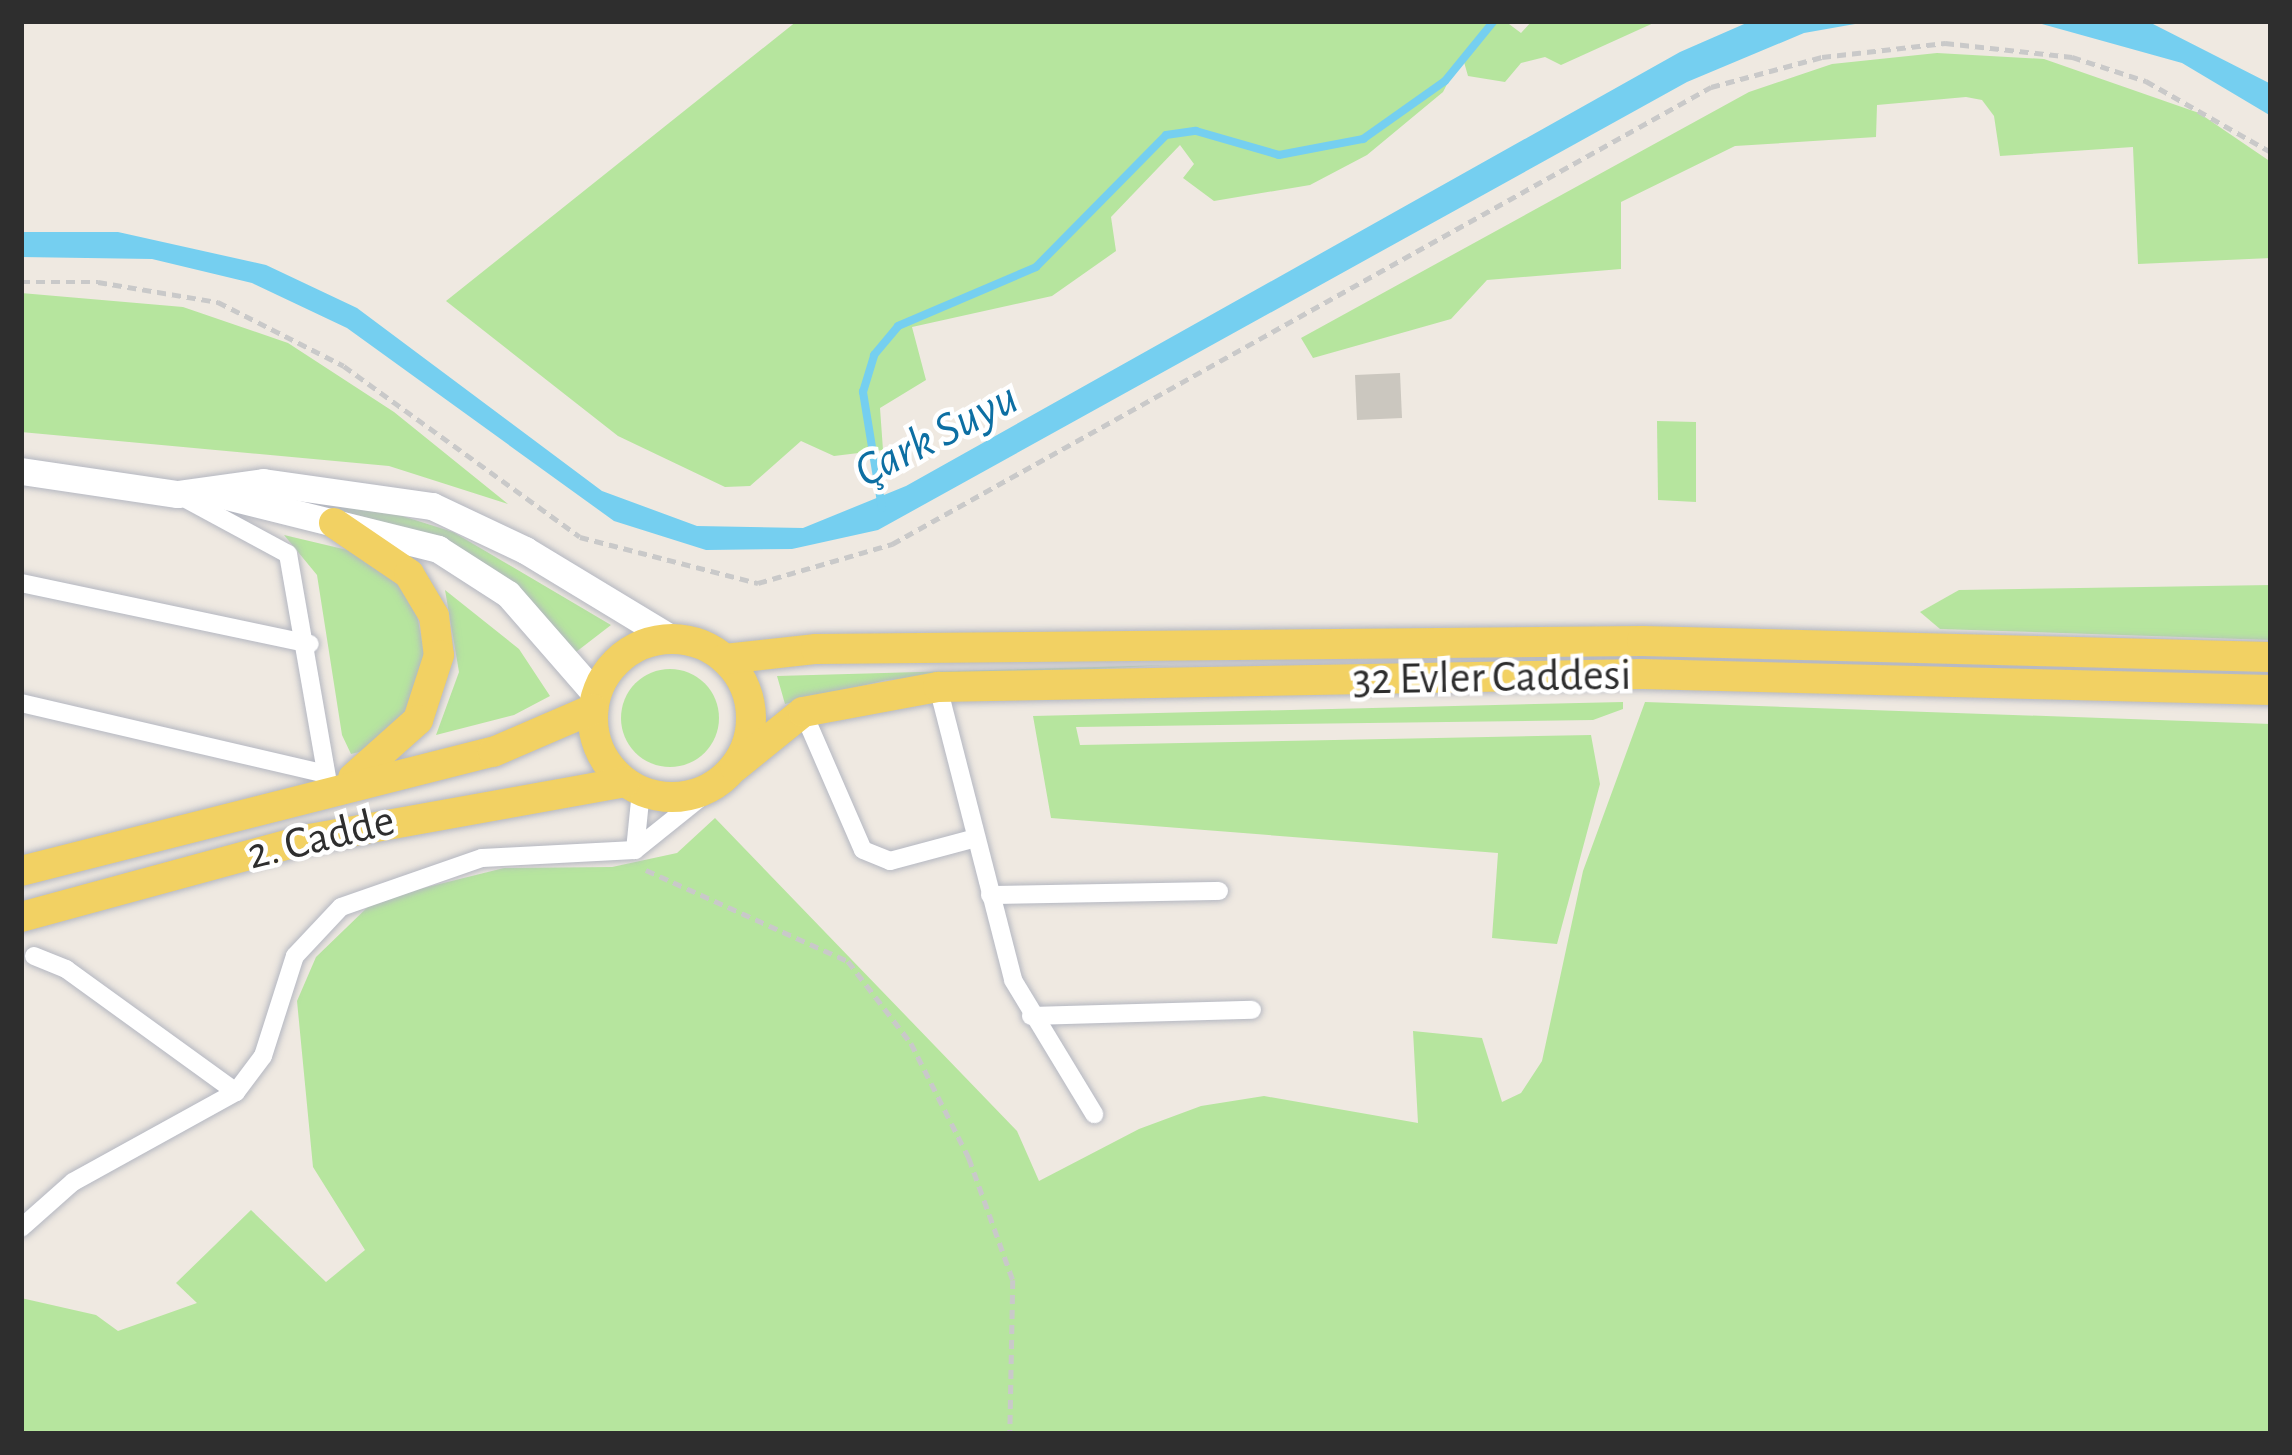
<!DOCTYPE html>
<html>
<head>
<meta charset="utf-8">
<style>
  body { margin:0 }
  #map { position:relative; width:2292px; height:1455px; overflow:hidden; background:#efe9e1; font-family:"Alegreya Sans",sans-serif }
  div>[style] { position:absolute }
  .green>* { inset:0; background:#b6e59e }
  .round { border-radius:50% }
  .water>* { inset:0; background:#75cff0 }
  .stream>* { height:8px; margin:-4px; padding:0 4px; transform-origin:4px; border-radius:4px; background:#75cff0 }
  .building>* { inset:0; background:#cbc7bf }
  .path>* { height:4.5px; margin-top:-2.25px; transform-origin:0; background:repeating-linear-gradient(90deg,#c9c9c9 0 9px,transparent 0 15px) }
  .roads { filter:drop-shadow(0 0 3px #b4b7c1) drop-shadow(0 0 3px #b4b7c1) }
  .street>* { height:18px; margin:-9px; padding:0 9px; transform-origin:9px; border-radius:9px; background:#fff }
  .secondary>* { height:27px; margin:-13.5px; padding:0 13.5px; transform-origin:13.5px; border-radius:13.5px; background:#fff }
  .primary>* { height:30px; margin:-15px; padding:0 15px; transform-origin:15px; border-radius:15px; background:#f2d163 }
  .primary>.ring { margin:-15px; padding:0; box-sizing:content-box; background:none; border:30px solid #f2d163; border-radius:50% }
  span { translate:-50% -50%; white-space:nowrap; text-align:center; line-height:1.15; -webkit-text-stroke:9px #fff; paint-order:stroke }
  .street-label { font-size:45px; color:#2e2e2e }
  .water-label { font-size:48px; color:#0d6fa3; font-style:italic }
  .frame { position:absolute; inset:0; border:24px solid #2e2e2e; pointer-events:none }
</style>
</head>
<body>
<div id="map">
  <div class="green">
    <div style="clip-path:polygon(797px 21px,1505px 21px,1521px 33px,1532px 21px,1658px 21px,1561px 65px,1545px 57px,1521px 63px,1505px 82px,1468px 76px,1462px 55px,1443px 92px,1367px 155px,1310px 185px,1214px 201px,1183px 178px,1194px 164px,1180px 145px,1111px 217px,1116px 251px,1052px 296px,912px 327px,926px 380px,880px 408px,883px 450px,834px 456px,801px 441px,750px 486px,725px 487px,618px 436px,446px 301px)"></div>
    <div style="clip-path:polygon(1937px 53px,2044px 59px,2199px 113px,2271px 162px,2271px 258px,2138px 264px,2133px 147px,2000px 156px,1994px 116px,1982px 100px,1966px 97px,1877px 105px,1876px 137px,1735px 146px,1621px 202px,1621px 269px,1487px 280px,1451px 319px,1313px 358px,1301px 338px,1749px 92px,1832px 64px)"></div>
    <div style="clip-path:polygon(21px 293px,183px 307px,288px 343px,394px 412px,508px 504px,389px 466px,21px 432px)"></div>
    <div style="clip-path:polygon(1657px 421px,1696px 422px,1696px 502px,1658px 500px)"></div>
    <div style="clip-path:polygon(305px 501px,364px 504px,453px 532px,611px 625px,576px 652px,518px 589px,429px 535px)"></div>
    <div style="clip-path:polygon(284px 535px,360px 553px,401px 584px,416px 609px,426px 664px,416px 705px,371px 749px,351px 754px,342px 735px,317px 575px)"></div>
    <div style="clip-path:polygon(2271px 585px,2271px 640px,1940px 629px,1920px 612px,1959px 590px)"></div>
    <div style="clip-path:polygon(445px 590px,519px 649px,550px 696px,514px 715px,436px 735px,459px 672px)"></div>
    <div style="clip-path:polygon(1169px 665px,887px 680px,785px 704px,777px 676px)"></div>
    <div class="round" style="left:621px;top:669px;width:98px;height:98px"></div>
    <div style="clip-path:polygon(1623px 702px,1623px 709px,1593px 720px,1076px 727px,1080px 745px,1591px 735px,1600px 784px,1557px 944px,1492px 938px,1498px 853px,1051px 818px,1033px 716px)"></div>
    <div style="clip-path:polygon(1645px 702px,2271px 724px,2271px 1434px,21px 1434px,21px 1298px,96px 1315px,118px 1331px,197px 1303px,176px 1283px,251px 1210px,326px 1282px,365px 1250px,313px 1167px,297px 1001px,316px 957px,375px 900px,504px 868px,612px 867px,677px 853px,715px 818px,1017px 1131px,1039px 1181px,1139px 1129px,1201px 1106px,1264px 1096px,1418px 1123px,1413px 1031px,1482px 1038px,1502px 1102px,1521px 1093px,1542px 1061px,1583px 871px)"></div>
  </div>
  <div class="water">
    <div style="clip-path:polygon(1751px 21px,1872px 21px,1804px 33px,1687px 82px,878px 530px,792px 549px,706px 550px,614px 521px,347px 328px,252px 283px,152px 259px,21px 257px,21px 232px,118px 232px,266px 265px,357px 308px,602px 491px,697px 526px,803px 528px,906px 486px,1680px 52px)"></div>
    <div style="clip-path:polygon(2031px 21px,2153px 24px,2271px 84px,2271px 116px,2182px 63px)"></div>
  </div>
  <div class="stream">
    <div style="left:882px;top:508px;width:118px;rotate:-99.3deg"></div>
    <div style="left:863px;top:392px;width:39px;rotate:-73deg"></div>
    <div style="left:874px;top:355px;width:38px;rotate:-50deg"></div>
    <div style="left:898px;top:326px;width:150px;rotate:-23.1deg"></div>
    <div style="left:1036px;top:267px;width:185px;rotate:-45.4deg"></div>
    <div style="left:1166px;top:135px;width:30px;rotate:-8deg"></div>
    <div style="left:1196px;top:131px;width:86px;rotate:16.1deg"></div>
    <div style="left:1279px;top:155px;width:86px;rotate:-10.8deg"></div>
    <div style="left:1363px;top:139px;width:100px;rotate:-35.3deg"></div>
    <div style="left:1445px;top:81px;width:77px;rotate:-50.8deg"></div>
  </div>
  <div class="building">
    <div style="clip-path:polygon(1400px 373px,1402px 418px,1357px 420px,1355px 375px)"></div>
  </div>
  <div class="path">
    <div style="left:21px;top:282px;width:77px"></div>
    <div style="left:98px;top:282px;width:122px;rotate:9.5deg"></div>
    <div style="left:218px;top:302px;width:141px;rotate:26.9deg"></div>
    <div style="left:344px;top:366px;width:291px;rotate:35.9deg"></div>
    <div style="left:580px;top:537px;width:184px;rotate:14.5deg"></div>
    <div style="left:758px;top:583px;width:140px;rotate:-16.2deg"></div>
    <div style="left:892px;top:544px;width:938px;rotate:-29.16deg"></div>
    <div style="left:1711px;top:87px;width:115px;rotate:-15.1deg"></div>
    <div style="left:1822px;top:57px;width:124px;rotate:-6.5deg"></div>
    <div style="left:1945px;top:43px;width:128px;rotate:6.3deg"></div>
    <div style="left:2072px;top:57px;width:78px;rotate:18deg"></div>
    <div style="left:2146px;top:81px;width:144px;rotate:29.6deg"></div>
    <div style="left:646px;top:870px;width:222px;rotate:24.3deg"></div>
    <div style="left:848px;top:961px;width:103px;rotate:52.5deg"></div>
    <div style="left:911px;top:1043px;width:129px;rotate:63.2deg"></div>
    <div style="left:969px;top:1158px;width:130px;rotate:70.2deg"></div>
    <div style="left:1013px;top:1280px;width:154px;rotate:91.1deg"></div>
  </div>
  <div class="roads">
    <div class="street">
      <div style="left:177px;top:494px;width:126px;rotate:28.4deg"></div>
      <div style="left:288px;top:554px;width:239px;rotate:80.1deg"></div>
      <div style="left:21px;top:583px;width:295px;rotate:11.9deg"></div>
      <div style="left:938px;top:687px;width:302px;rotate:75.6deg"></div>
      <div style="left:1013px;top:980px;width:157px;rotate:58.8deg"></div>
      <div style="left:21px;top:703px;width:312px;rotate:13.1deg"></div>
      <div style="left:803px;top:712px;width:150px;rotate:66.5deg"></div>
      <div style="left:863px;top:850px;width:29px;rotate:22deg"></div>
      <div style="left:890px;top:861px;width:89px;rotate:-15deg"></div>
      <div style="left:635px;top:850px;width:104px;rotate:-38.7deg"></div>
      <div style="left:990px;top:895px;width:229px;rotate:-1deg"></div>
      <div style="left:34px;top:956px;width:35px;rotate:22deg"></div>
      <div style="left:66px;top:969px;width:210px;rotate:35.9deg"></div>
      <div style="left:1031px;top:1016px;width:221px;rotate:-1.6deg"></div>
      <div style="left:21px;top:1228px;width:69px;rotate:-41.5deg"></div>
      <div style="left:73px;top:1182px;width:186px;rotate:-28.9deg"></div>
      <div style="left:236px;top:1092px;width:45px;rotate:-53.1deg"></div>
      <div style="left:263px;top:1056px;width:105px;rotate:-72.3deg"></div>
      <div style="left:295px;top:956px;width:67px;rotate:-46.8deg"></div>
      <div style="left:341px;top:907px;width:149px;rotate:-19.2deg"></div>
      <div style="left:482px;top:858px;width:153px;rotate:-3deg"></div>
      <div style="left:635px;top:850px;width:59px;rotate:-84.2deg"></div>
    </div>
    <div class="secondary">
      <div style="left:21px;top:471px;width:158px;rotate:8.4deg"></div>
      <div style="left:177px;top:494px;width:87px;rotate:-7.9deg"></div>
      <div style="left:263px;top:482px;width:171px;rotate:8.1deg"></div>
      <div style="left:432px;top:506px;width:103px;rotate:25.3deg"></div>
      <div style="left:525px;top:550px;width:172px;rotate:31.2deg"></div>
      <div style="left:218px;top:494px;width:227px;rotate:14deg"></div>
      <div style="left:438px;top:549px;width:83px;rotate:32.7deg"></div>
      <div style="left:508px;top:594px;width:134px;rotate:48.9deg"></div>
    </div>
    <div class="primary">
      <div style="left:334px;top:523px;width:91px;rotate:34.2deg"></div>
      <div style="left:409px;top:574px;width:49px;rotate:59.2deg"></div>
      <div style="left:434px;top:616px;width:39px;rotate:83deg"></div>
      <div style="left:439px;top:655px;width:68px;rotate:107.9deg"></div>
      <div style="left:418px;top:720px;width:87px;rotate:138.3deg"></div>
      <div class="ring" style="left:593px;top:639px;width:128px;height:128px"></div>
      <div style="left:725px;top:659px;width:92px;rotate:-6.3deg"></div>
      <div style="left:816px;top:649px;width:826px;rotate:-0.55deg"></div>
      <div style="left:1642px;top:641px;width:629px;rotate:1.46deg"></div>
      <div style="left:735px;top:767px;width:87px;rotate:-39deg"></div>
      <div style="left:803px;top:712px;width:137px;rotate:-10.5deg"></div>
      <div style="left:938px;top:687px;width:704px;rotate:-1.06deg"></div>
      <div style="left:1642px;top:674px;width:629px;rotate:1.46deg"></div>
      <div style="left:21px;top:871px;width:487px;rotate:-14.2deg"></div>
      <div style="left:493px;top:752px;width:109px;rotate:-23.3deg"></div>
      <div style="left:21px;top:917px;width:298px;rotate:-15.2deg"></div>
      <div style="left:309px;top:839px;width:321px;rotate:-10.2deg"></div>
    </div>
  </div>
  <div class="street-label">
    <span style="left:1492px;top:678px;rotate:-1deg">32 Evler Caddesi</span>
    <span style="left:321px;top:838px;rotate:-14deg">2. Cadde</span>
  </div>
  <div class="water-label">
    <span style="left:937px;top:436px;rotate:-27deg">Çark Suyu</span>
  </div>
  <div class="frame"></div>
</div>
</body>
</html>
